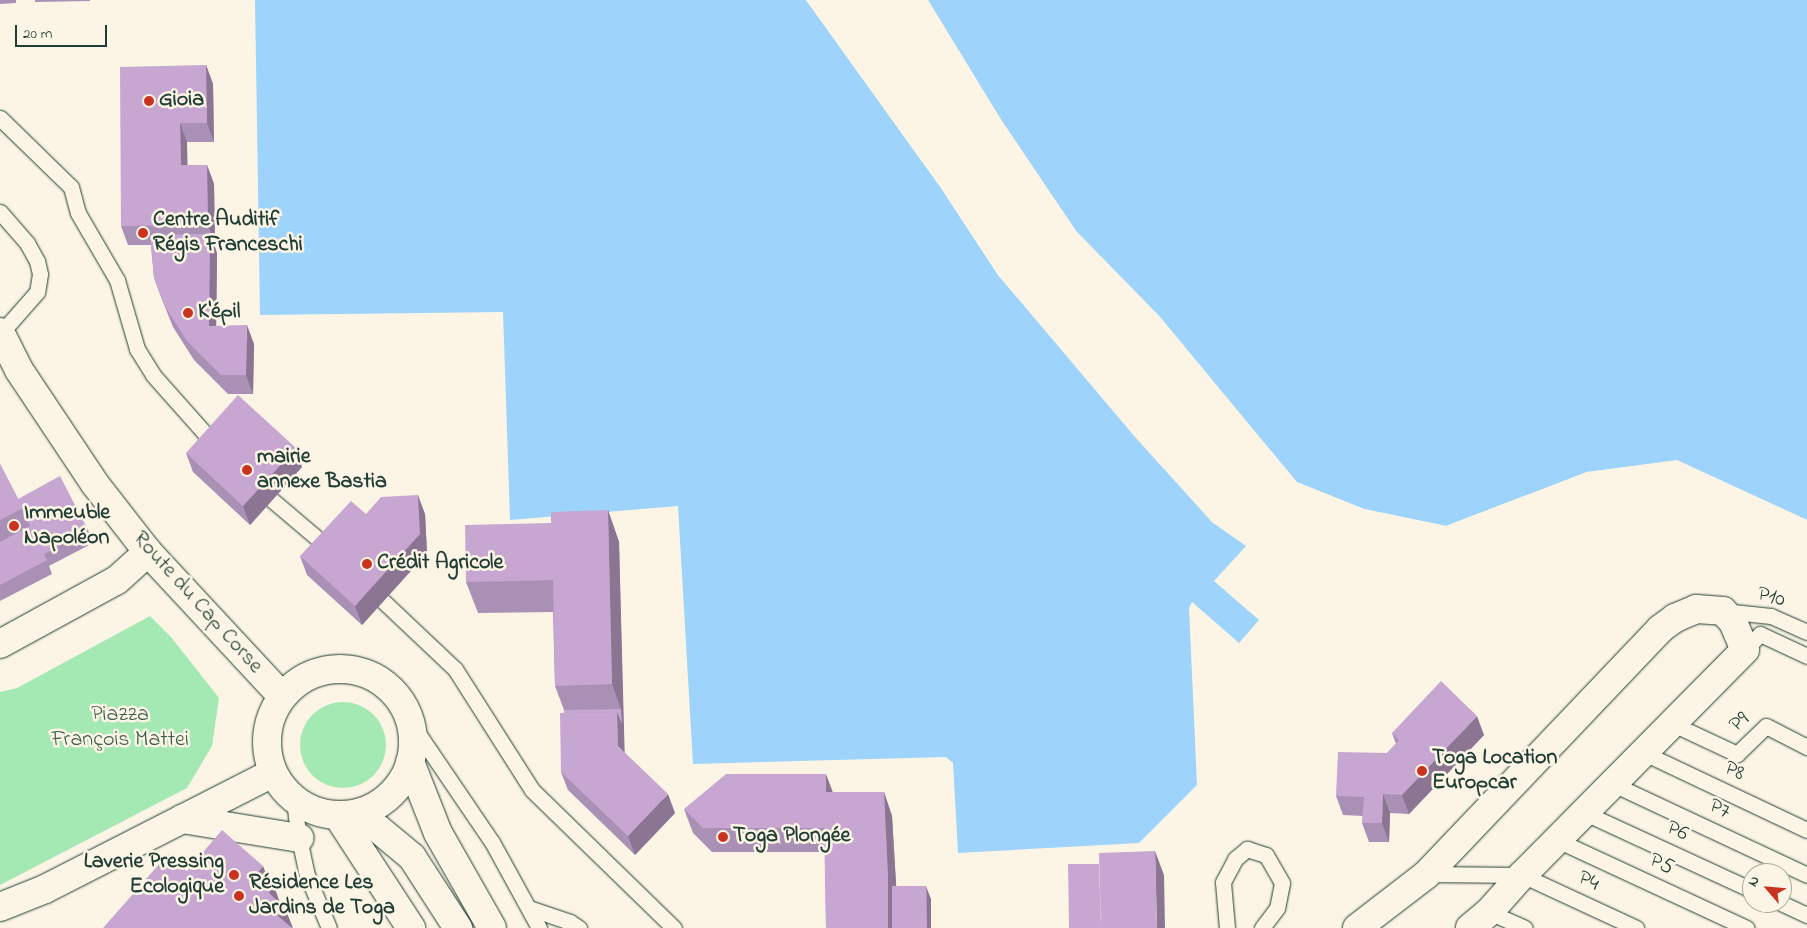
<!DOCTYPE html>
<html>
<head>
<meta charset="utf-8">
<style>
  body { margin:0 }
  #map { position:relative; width:1807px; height:928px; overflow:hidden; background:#fcf5e5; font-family:"Indie Flower",sans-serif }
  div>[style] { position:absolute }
  .green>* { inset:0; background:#a4e8b3 }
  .round { border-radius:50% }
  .water>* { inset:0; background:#9ed4fc }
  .pier>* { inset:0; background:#fcf5e5 }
  .roads { filter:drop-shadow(0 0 1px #1f3d34) drop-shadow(0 0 1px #1f3d34) }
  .lane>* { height:15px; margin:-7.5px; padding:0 7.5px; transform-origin:7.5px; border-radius:7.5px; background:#fcf5e5 }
  .street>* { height:28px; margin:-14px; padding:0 14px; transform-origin:14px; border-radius:14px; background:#fcf5e5 }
  .secondary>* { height:28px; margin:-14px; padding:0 14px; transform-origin:14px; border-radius:14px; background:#fcf5e5 }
  .secondary>.ring { margin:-14px; padding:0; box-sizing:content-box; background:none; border:28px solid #fcf5e5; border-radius:50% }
  .wall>* { inset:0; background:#ab90b5 }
  .shaded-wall>* { inset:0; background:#8b7593 }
  .building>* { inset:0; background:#c7a7d2 }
  .dots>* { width:14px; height:14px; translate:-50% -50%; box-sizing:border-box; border:2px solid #fcf5e5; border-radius:50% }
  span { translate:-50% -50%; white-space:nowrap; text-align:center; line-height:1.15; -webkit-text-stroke:5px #fcf5e5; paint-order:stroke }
  .poi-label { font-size:22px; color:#1f3d34; font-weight:700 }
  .left { translate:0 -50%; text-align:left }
  .right { translate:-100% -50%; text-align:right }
  .street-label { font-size:22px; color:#1f3d34 }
  .park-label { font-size:22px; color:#3a5f4d }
  .north { position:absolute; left:1742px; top:863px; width:50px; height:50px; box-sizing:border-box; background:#fcf5e5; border:1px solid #a4ab9e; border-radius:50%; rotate:297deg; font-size:14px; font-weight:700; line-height:20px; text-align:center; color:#1f3d34 }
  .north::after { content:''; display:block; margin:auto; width:18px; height:22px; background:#c8321e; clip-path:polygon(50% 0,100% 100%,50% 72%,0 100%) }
  .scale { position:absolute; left:15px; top:25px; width:92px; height:22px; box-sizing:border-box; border:2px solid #1f3d34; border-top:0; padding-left:6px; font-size:15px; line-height:18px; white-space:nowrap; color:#1f3d34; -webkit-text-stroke:4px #fcf5e5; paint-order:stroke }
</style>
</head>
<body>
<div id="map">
  <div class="green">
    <div style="clip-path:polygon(150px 616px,171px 637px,219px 698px,212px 746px,187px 788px,0 885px,0 692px,17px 688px)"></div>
    <div class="round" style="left:300px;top:702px;width:86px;height:86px"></div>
  </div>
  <div class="water">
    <div style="clip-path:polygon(255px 0,806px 0,941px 188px,998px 275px,1135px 437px,1212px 522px,1246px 546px,1214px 581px,1259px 620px,1239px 643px,1192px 602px,1189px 608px,1197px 785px,1139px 843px,958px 853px,953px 763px,946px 757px,693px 764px,678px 506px,510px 520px,503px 312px,260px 315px)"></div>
    <div style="clip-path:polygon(928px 0,1807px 0,1807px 520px,1677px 461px,1587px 472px,1446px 526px,1364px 509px,1296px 482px,1160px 317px,1076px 231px,1002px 121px)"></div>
  </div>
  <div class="pier">
    <div style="clip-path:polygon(806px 0,809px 0,943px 186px,1000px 273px,1135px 433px,998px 275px,941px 188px)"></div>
    <div style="clip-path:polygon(981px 91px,1076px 231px,1160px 317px,1297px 482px,1364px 509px,1446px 526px,1587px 472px,1677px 460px,1807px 520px,1807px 522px,1676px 463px,1587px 474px,1446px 528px,1364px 511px,1295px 484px,1158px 319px,1074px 233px)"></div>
    <div style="clip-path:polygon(1138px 437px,1214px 520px,1248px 546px,1212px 522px)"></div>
  </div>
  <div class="roads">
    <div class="lane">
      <div style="left:0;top:118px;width:99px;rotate:44.2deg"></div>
      <div style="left:71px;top:187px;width:27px;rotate:75deg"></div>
      <div style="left:78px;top:213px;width:78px;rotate:59.8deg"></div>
      <div style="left:117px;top:280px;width:72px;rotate:73.8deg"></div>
      <div style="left:137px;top:349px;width:31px;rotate:58deg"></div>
      <div style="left:153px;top:375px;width:95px;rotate:48.4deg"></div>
      <div style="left:0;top:212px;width:41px;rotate:48.9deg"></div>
      <div style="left:27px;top:243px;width:21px;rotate:61deg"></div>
      <div style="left:37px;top:261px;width:13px;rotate:77deg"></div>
      <div style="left:40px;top:274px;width:18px;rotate:99deg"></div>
      <div style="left:37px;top:292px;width:55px;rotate:131.3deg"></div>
      <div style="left:272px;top:500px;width:77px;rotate:40.3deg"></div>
      <div style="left:383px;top:601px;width:99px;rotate:43.4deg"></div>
      <div style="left:455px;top:669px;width:143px;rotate:57.5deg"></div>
      <div style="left:532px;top:790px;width:198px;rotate:44.2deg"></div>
      <div style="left:1723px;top:611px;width:48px;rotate:5.9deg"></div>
      <div style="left:1771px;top:616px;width:39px;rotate:24deg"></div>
      <div style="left:1745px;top:650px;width:22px;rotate:-47deg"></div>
      <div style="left:1760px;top:634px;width:52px;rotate:25.1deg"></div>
      <div style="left:411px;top:723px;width:144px;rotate:55.8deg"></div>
      <div style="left:492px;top:842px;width:98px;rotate:61.3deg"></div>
      <div style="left:1673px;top:724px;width:71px;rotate:25.1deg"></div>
      <div style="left:1737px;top:754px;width:40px;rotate:-44deg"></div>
      <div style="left:1766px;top:726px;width:46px;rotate:27.1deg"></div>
      <div style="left:1644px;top:753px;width:180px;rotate:25.3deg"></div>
      <div style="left:1613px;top:784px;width:214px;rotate:25.1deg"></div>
      <div style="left:294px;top:800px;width:38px;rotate:83deg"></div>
      <div style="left:299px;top:838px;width:38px;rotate:78deg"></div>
      <div style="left:307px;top:875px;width:57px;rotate:67.5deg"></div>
      <div style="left:1585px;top:813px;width:184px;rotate:24.8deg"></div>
      <div style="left:1557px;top:840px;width:209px;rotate:24.9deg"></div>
      <div style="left:1427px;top:874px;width:95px;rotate:0.6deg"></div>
      <div style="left:1522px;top:875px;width:126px;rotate:24.9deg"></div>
      <div style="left:1781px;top:903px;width:29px;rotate:25deg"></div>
      <div style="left:529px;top:908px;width:43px;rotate:18.9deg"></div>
      <div style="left:570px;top:922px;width:11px;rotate:34deg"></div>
      <div style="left:1489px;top:912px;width:39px;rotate:24deg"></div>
      <div style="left:1227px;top:928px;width:46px;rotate:-95deg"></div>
      <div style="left:1223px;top:882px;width:26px;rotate:-62deg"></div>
      <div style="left:1235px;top:859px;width:16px;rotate:-40deg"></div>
      <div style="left:1247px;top:849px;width:20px;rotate:18deg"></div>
      <div style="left:1266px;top:855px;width:32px;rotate:60deg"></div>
      <div style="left:1282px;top:883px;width:25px;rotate:101deg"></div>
      <div style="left:1277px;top:908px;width:25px;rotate:127deg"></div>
    </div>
    <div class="street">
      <div style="left:0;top:644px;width:133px;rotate:-28.7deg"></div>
      <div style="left:117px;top:580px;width:42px;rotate:-42.1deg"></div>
      <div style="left:338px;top:816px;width:134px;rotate:56.9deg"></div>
      <div style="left:182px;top:819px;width:119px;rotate:9.2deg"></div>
      <div style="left:0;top:907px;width:48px;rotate:-21.8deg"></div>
      <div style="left:45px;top:889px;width:256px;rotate:-27deg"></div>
    </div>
    <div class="secondary">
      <div style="left:0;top:332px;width:42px;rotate:63.4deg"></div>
      <div style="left:19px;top:370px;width:137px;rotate:56.3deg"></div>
      <div style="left:95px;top:484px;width:86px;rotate:52.1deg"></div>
      <div style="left:148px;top:552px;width:197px;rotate:47.1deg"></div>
      <div class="ring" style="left:267px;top:669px;width:118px;height:118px"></div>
      <div style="left:410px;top:762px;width:76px;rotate:68.5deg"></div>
      <div style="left:438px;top:833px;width:109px;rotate:60.4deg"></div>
      <div style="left:359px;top:813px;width:69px;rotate:39.7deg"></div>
      <div style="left:412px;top:857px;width:85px;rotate:57.1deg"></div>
      <div style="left:1357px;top:928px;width:88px;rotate:-37.6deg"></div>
      <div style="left:1427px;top:874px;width:338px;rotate:-46.4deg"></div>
      <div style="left:1660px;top:629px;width:19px;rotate:-36deg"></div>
      <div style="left:1675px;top:618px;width:23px;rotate:-23deg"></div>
      <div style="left:1696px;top:609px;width:27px;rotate:4deg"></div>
      <div style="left:1723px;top:611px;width:15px;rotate:48deg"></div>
      <div style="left:1733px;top:622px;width:30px;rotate:67deg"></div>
      <div style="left:1745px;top:650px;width:317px;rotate:134.7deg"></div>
      <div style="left:1522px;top:875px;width:50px;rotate:131.7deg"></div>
      <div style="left:1489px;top:912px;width:25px;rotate:140deg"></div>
    </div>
  </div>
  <div class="wall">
    <div style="clip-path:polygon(0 0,16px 0,16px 3px,0 4px)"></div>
    <div style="clip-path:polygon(35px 0,90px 0,90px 1px,35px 2px)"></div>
    <div style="clip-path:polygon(206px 65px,213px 84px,214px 142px,187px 142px,187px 165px,207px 165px,214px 184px,215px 244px,214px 244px,217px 253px,216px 326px,254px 344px,253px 394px,228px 394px,194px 360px,173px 327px,161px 297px,154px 278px,151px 245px,128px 245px,121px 226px)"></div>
    <div style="clip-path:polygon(186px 453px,302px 467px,250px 525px,193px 472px)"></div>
    <div style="clip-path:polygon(0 464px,18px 499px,88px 530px,93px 543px,49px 566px,52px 574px,0 601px)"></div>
    <div style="clip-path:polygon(608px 510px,619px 542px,624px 752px,675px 813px,635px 855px,568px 790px,561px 772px,564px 710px,555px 686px,553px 612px,478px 613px,466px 582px,551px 523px)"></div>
    <div style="clip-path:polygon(366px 514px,425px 514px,427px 553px,362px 625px,307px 575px,300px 556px)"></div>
    <div style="clip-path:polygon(1392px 733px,1484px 735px,1409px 814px,1390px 813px,1389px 842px,1369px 842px,1362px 823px,1363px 816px,1343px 815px,1336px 796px,1387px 753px,1396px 744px)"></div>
    <div style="clip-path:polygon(833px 792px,884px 792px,892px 816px,896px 886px,931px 899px,931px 928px,826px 928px,825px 852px,712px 852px,693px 833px,684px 809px)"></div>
  </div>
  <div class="shaded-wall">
    <div style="clip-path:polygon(206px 65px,213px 84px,214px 142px,207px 123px)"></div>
    <div style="clip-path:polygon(180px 123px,187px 142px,188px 184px,181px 165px)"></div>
    <div style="clip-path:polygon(207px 165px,214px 184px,215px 244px,208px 225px)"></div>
    <div style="clip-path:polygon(210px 234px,217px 253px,216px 345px,209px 326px)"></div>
    <div style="clip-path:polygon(247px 325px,254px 344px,253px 394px,246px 375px)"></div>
    <div style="clip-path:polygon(296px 448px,302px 467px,250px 525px,243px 506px)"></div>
    <div style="clip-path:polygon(418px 495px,425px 514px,427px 553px,362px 625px,355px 606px)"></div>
    <div style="clip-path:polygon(608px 510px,619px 542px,625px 765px,618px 746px,617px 712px,621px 709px,612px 684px)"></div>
    <div style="clip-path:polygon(1477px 716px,1484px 735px,1409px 814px,1402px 795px)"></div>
    <div style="clip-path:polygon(826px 774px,835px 798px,826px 792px)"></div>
    <div style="clip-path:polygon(884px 792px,892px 816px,897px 899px,897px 928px,888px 928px)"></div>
    <div style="clip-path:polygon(668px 794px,675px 813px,635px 855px,628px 836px)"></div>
    <div style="clip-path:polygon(1383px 794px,1390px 813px,1389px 842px,1382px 823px)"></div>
    <div style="clip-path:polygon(1155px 851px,1164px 875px,1165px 928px,1157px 928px)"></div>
    <div style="clip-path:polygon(263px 866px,272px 889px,274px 886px,283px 911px,285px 908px,293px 928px,281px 924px,258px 872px)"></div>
    <div style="clip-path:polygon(926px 886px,931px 899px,931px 928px,927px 928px)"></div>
  </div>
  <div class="building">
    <div style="clip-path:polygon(206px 65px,207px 123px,180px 123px,181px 165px,207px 165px,208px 225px,121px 226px,120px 67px)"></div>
    <div style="clip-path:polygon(210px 234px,209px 326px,247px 325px,246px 375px,221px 375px,187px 341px,166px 308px,154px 278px,150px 235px)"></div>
    <div style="clip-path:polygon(238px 395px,296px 448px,243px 506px,186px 453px)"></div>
    <div style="clip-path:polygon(0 464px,23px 508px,0 520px)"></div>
    <div style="clip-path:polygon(60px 476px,88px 530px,44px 554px,47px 560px,0 585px,0 542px,30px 526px,23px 508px,18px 499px)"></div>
    <div style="clip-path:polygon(418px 495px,420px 534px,355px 606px,300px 556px,351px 501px,366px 514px,381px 497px)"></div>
    <div style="clip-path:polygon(608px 510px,612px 684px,555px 686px,553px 580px,466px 582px,465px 525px,551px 523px,551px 512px)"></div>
    <div style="clip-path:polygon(1441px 681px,1477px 716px,1402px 795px,1383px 794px,1382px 823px,1362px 823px,1364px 797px,1336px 796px,1338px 752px,1387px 753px,1399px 740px,1392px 733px)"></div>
    <div style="clip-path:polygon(621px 709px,622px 724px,617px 712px,564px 713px,564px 710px)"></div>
    <div style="clip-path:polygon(617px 712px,618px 746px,668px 794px,628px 836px,561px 772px,560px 713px)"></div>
    <div style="clip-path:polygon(726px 774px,826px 774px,826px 792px,884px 792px,888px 875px,888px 928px,826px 928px,824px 828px,703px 828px,684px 809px)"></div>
    <div style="clip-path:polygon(222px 830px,263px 866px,258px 872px,274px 886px,269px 893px,285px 908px,278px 916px,292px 928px,103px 928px,168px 854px,187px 871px)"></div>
    <div style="clip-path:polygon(1155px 851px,1157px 928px,1101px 928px,1099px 853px)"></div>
    <div style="clip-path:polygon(1068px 864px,1099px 864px,1101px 928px,1069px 928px)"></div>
    <div style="clip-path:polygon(892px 886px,926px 886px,927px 928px,892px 928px)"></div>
  </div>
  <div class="dots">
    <div style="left:149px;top:101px;background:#c8321e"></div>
    <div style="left:143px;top:233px;background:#c8321e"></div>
    <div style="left:188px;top:313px;background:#c8321e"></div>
    <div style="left:247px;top:470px;background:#c8321e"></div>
    <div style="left:14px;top:526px;background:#c8321e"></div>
    <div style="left:367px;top:564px;background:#c8321e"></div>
    <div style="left:1422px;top:771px;background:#c8321e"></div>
    <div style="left:723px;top:837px;background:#c8321e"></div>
    <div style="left:234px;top:875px;background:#c8321e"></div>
    <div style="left:239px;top:896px;background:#c8321e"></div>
  </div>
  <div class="poi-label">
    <span class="left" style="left:159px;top:101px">Gioia</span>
    <span class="left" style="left:153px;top:233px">Centre Auditif<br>Régis Franceschi</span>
    <span class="left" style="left:198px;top:313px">K'épil</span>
    <span class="left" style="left:257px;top:470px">mairie<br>annexe Bastia</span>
    <span class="left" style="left:24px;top:526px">Immeuble<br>Napoléon</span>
    <span class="left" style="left:377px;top:564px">Crédit Agricole</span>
    <span class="left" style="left:1432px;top:771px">Toga Location<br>Europcar</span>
    <span class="left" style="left:733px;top:837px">Toga Plongée</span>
    <span class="right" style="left:224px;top:875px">Laverie Pressing<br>Ecologique</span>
    <span class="left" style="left:249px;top:896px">Résidence Les<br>Jardins de Toga</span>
  </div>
  <div class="street-label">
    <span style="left:1771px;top:598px;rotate:14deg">P10</span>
    <span style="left:197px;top:603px;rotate:48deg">Route du Cap Corse</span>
    <span style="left:1740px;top:723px;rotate:-40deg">P9</span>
    <span style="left:1734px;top:772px;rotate:25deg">P8</span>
    <span style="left:1719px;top:810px;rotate:25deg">P7</span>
    <span style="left:1677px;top:832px;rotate:25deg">P6</span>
    <span style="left:1661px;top:865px;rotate:25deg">P5</span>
    <span style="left:1588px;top:882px;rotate:25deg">P4</span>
  </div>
  <div class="park-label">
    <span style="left:120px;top:728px">Piazza<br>François Mattei</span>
  </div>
  <div class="north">N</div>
  <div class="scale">20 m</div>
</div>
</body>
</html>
